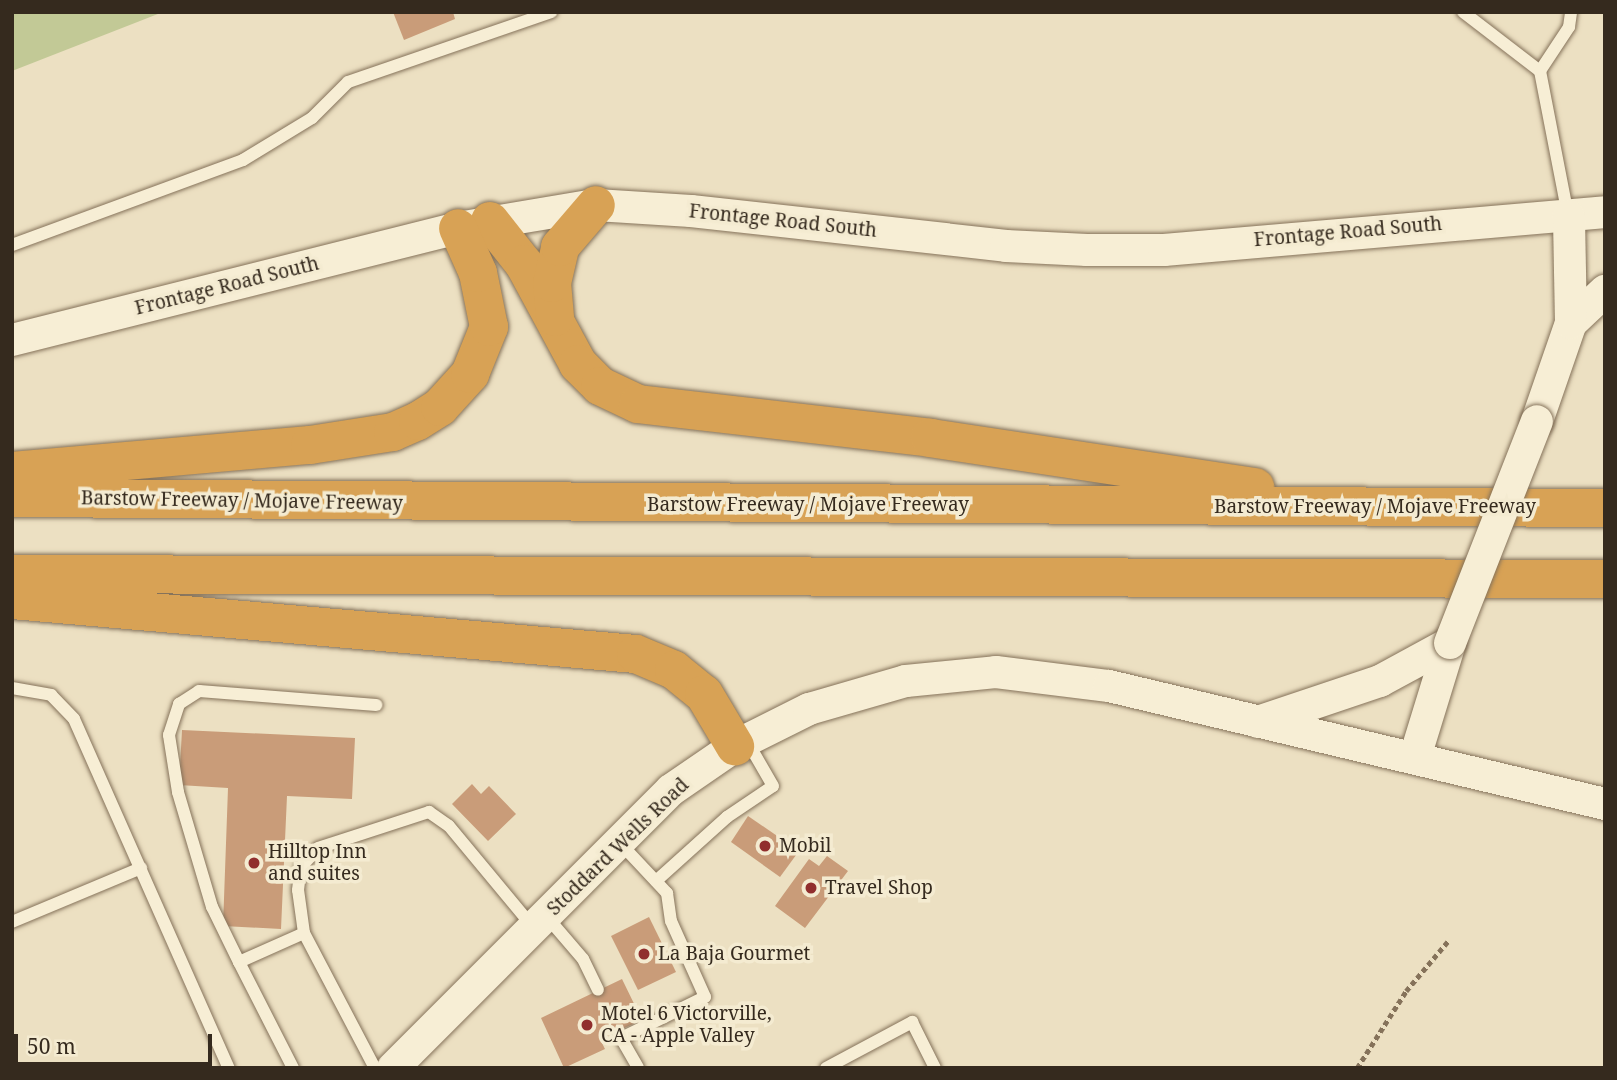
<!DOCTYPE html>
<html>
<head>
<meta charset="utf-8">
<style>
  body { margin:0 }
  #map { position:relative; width:1617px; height:1080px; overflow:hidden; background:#ece0c2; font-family:"Noto Serif",serif }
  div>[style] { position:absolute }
  .green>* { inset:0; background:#c2c996 }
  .building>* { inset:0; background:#c99c79 }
  .path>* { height:4.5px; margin-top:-2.25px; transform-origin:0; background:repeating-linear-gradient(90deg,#85725a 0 5px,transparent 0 8.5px) }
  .roads { filter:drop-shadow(0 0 2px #85725a) drop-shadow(0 0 2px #85725a) }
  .service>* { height:12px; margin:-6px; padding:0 6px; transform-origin:6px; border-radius:6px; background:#f7eed5 }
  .tertiary>* { height:32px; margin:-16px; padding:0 16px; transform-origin:16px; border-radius:16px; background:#f7eed5 }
  .motorway>* { height:38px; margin:-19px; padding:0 19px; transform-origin:19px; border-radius:19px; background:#d8a255 }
  .bridges { filter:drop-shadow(0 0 2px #85725a) drop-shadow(0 0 2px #85725a) }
  .tertiary-bridge>* { height:32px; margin:-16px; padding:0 16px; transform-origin:16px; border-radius:16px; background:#f7eed5 }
  .dots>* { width:19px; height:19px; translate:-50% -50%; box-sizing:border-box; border:4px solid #f4ebd1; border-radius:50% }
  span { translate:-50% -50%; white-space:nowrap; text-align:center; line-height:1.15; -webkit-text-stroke:7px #f4ebd1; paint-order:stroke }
  .street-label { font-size:19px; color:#352a1e }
  .poi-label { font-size:19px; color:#352a1e }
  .left { translate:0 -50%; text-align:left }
  .frame { position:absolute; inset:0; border:14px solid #352a1e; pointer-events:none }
  .scale { position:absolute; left:14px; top:1034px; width:198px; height:32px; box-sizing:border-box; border:4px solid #352a1e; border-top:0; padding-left:9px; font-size:21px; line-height:24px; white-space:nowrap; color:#352a1e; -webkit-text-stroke:5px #f4ebd1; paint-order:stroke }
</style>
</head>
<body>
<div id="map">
  <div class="green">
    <div style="clip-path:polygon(12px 12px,163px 12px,12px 71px)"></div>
  </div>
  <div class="building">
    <div style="clip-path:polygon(393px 12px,453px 12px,455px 19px,404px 40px)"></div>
    <div style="clip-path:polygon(182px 730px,355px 738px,352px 799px,287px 796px,281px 929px,223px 926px,228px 788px,179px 785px)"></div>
    <div style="clip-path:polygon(472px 784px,481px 794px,489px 786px,516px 814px,488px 841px,452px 804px)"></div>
    <div style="clip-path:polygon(748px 816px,799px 851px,780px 877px,731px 842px)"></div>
    <div style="clip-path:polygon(827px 856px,848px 871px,805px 928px,775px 906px,809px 859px,819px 866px)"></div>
    <div style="clip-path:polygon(649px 917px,676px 972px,638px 990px,611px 936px)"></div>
    <div style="clip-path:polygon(622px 979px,642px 1020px,600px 1039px,605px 1049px,564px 1068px,541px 1018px)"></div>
  </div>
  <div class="path">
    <div style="left:1357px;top:1068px;width:91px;rotate:-57.5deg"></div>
    <div style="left:1406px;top:991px;width:67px;rotate:-49.9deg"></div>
  </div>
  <div class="roads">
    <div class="service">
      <div style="left:1463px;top:12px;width:97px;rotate:37.5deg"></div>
      <div style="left:1540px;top:71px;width:147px;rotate:79deg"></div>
      <div style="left:1540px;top:71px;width:53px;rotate:-56.6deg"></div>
      <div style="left:1569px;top:27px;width:15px;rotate:-82deg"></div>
      <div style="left:12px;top:245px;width:246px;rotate:-20.2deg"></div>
      <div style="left:243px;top:160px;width:81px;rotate:-31.3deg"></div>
      <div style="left:312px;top:118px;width:51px;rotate:-45deg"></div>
      <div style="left:348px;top:82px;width:215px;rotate:-19deg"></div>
      <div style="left:12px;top:688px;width:40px;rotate:10deg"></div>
      <div style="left:51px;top:695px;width:33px;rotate:46deg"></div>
      <div style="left:74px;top:719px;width:382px;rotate:66.1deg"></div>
      <div style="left:620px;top:843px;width:69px;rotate:46.8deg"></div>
      <div style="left:667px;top:893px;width:28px;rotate:82deg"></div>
      <div style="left:671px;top:921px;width:83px;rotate:65.9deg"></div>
      <div style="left:705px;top:997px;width:93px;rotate:154deg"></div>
      <div style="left:621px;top:1038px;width:34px;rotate:60deg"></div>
      <div style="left:656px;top:881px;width:96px;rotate:-42deg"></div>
      <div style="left:727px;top:817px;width:55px;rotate:-34deg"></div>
      <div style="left:773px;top:786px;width:52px;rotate:-120deg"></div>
      <div style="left:547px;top:917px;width:55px;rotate:49.4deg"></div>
      <div style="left:583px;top:959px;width:34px;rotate:64deg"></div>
      <div style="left:12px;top:922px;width:140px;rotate:-22.7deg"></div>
      <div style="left:304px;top:933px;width:43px;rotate:-97.9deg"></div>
      <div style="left:298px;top:890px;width:23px;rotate:-83deg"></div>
      <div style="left:301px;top:867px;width:25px;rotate:-48deg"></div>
      <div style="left:318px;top:848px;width:117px;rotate:-18deg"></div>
      <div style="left:429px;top:812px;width:24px;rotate:35deg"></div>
      <div style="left:449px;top:826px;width:131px;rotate:50.3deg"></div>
      <div style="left:239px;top:962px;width:61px;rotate:-116.1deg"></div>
      <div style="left:212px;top:907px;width:120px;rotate:-106.5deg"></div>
      <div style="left:178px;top:792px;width:58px;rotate:-99deg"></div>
      <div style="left:169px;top:735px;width:33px;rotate:-72deg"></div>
      <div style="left:179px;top:704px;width:24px;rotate:-33deg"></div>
      <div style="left:199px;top:691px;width:178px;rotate:4.5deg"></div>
      <div style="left:293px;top:1068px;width:119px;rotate:-117deg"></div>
      <div style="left:239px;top:962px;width:71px;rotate:-24deg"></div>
      <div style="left:304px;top:933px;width:153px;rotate:62.3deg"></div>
      <div style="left:826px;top:1068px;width:98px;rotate:-28.1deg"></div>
      <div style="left:912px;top:1022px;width:51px;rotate:63.4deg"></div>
    </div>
    <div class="tertiary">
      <div style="left:1571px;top:323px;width:47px;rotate:-43.3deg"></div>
      <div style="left:12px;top:340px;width:460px;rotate:-14.1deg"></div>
      <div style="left:458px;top:228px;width:140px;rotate:-9.5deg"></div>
      <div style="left:596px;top:205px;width:95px;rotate:3.6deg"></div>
      <div style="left:691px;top:211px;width:317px;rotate:6.3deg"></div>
      <div style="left:1006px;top:246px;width:81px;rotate:2.8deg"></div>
      <div style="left:1087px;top:250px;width:77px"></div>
      <div style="left:1164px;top:250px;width:443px;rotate:-4.9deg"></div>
      <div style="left:1537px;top:421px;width:104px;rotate:-70.9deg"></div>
      <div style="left:1571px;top:323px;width:107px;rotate:-91.1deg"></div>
      <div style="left:1258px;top:722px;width:129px;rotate:-18.6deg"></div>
      <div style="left:1380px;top:681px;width:80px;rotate:-28.5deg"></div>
      <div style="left:1415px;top:757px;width:119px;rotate:-72.9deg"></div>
      <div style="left:393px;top:1068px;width:393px;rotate:-45deg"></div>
      <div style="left:671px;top:790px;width:78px;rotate:-34.5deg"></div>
      <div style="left:735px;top:746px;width:83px;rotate:-26.6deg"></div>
      <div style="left:809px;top:709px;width:101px;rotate:-16.1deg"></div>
      <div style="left:906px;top:681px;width:90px;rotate:-5.7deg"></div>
      <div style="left:996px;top:672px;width:114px;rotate:7.1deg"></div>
      <div style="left:1109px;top:686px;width:510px;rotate:13.38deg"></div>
    </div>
    <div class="motorway">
      <div style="left:490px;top:221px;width:55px;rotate:51.7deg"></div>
      <div style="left:524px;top:264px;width:114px;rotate:61.6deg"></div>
      <div style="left:578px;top:364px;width:31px;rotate:45deg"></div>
      <div style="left:600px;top:386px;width:42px;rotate:25.3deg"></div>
      <div style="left:638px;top:404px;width:294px;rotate:6.6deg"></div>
      <div style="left:930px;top:438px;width:329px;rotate:8.6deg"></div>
      <div style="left:555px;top:317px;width:34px;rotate:-95deg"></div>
      <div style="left:552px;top:283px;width:37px;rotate:-77deg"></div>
      <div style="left:560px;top:247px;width:55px;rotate:-49.4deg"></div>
      <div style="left:12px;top:471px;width:299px;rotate:-5deg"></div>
      <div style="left:310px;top:445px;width:84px;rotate:-8.9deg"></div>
      <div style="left:393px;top:432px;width:27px;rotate:-24deg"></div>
      <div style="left:418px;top:421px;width:26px;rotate:-32deg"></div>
      <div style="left:440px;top:407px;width:45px;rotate:-47.7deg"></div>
      <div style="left:470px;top:374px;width:51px;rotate:-68deg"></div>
      <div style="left:489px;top:327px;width:55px;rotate:-101.5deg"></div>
      <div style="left:478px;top:273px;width:49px;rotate:-114deg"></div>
      <div style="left:12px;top:498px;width:1593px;rotate:0.36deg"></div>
      <div style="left:12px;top:574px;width:1593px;rotate:0.18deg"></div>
      <div style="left:12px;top:600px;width:626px;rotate:4.95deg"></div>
      <div style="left:636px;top:654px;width:41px;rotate:22.8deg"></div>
      <div style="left:674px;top:670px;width:38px;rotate:39deg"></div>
      <div style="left:704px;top:694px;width:61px;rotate:59.2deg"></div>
    </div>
  </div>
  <div class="bridges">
    <div class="tertiary-bridge">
      <div style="left:1450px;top:643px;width:238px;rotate:-68.6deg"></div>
    </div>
  </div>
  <div class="dots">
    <div style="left:765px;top:846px;background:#912e2d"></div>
    <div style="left:254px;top:863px;background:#912e2d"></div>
    <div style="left:811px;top:888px;background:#912e2d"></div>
    <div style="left:644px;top:954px;background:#912e2d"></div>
    <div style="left:587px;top:1025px;background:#912e2d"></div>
  </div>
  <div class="street-label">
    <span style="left:783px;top:221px;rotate:6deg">Frontage Road South</span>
    <span style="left:1348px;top:232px;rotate:-5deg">Frontage Road South</span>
    <span style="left:227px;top:286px;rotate:-14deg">Frontage Road South</span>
    <span style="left:242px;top:501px;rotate:1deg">Barstow Freeway / Mojave Freeway</span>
    <span style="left:808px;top:505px">Barstow Freeway / Mojave Freeway</span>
    <span style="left:1375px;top:507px">Barstow Freeway / Mojave Freeway</span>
    <span style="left:618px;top:847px;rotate:-44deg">Stoddard Wells Road</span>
  </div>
  <div class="poi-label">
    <span class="left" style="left:779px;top:846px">Mobil</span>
    <span class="left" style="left:268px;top:863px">Hilltop Inn<br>and suites</span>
    <span class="left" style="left:825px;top:888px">Travel Shop</span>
    <span class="left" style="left:658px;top:954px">La Baja Gourmet</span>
    <span class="left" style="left:601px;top:1025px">Motel 6 Victorville,<br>CA - Apple Valley</span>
  </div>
  <div class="frame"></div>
  <div class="scale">50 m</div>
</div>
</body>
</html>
